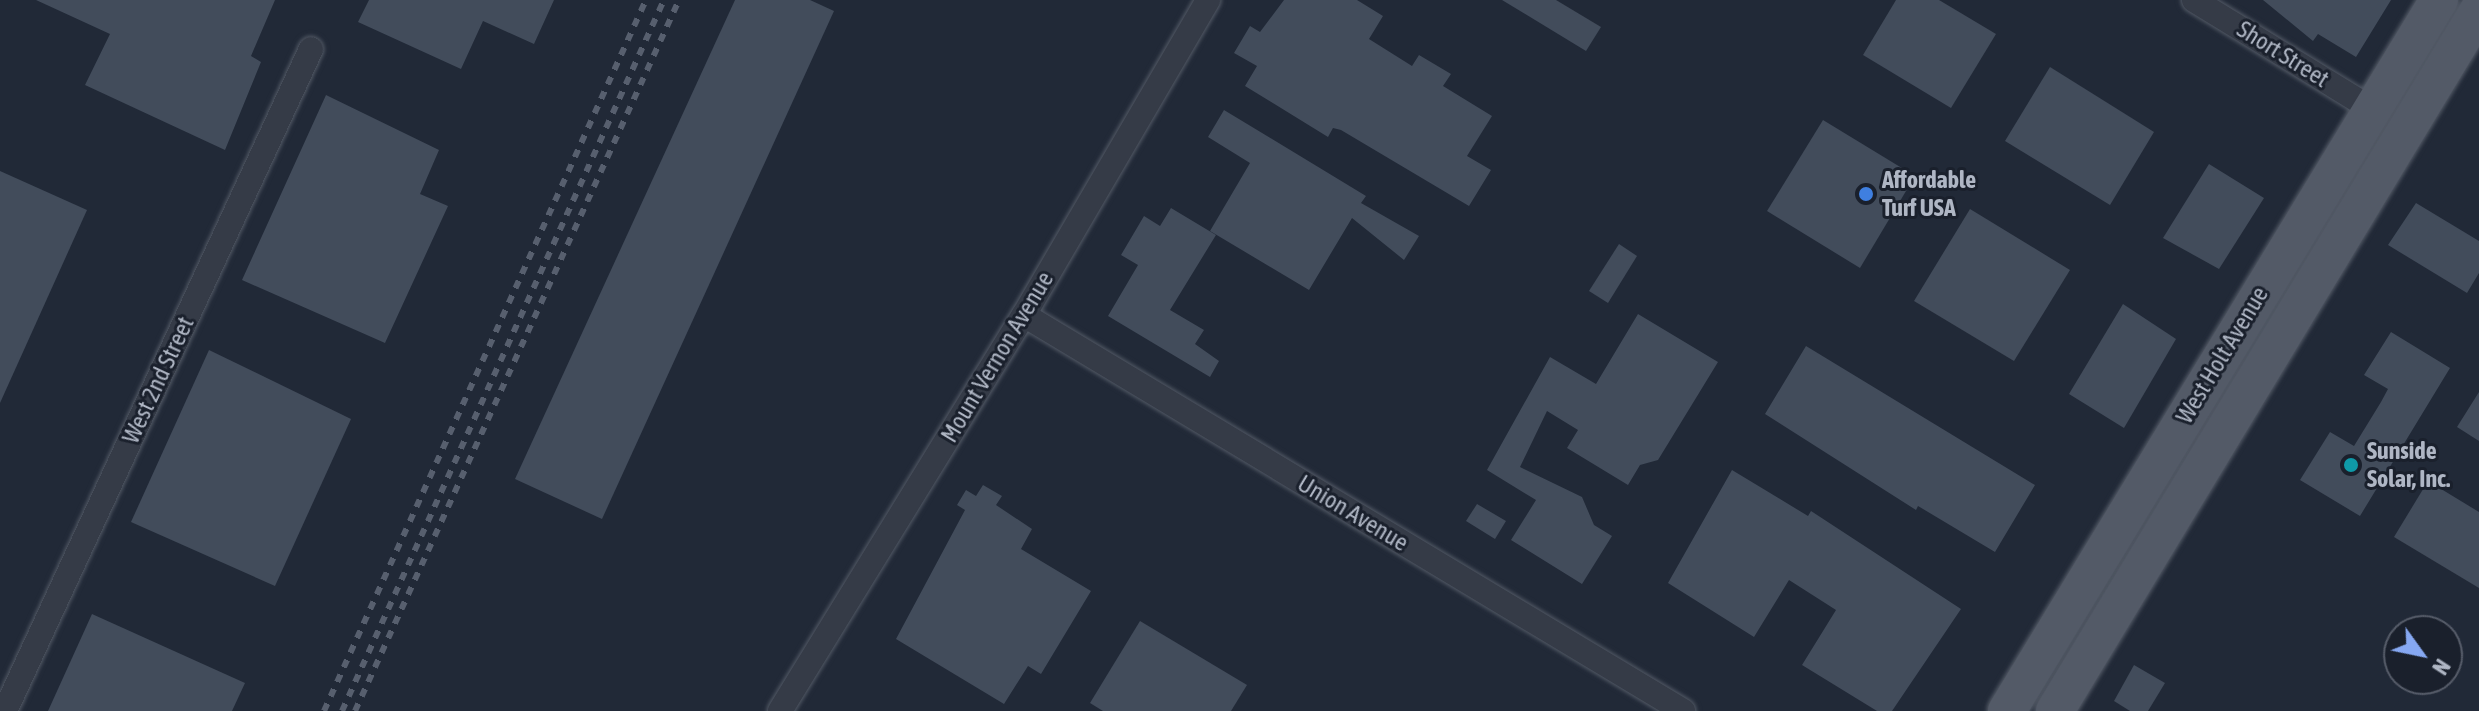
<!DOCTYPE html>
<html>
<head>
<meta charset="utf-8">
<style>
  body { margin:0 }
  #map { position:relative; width:2479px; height:711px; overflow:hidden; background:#212937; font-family:"Asap Condensed",sans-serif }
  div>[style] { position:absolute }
  .building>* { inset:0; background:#424c5b }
  .roads { filter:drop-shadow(0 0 2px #525965) drop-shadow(0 0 2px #525965) }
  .street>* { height:24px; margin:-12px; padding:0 12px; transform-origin:12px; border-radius:12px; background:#353b47 }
  .primary>* { height:38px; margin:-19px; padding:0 19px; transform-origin:19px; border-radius:19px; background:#535a67 }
  .rail>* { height:6px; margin-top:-3px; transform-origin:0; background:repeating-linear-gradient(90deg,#575f6e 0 8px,transparent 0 16px) }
  .dots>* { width:22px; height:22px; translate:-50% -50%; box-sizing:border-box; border:4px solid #1a202c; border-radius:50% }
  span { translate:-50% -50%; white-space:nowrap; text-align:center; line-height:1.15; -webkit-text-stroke:6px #1a202c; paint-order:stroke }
  .street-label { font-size:24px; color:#afb6c4 }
  .poi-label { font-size:24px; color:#afb6c4; font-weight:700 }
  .left { translate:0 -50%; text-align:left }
  .north { position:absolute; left:2383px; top:615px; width:80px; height:80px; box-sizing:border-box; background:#1a202c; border:2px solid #565c69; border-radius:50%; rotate:123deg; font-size:22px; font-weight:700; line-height:32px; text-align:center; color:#afb6c4 }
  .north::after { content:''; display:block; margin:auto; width:28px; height:36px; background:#86a8f2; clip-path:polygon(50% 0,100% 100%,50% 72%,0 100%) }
</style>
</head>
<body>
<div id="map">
  <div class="building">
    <div style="clip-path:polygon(36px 0,275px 0,251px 56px,261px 62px,225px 150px,85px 85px,110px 34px)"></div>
    <div style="clip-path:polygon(369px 0,554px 0,534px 44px,483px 21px,461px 69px,358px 22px)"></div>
    <div style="clip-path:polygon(735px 0,810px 0,834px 11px,602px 519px,515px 479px)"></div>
    <div style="clip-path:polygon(1284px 0,1357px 0,1383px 16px,1369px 39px,1412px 66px,1419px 55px,1451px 74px,1443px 86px,1492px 116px,1467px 156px,1491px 170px,1469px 206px,1341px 130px,1333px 128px,1328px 137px,1245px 86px,1257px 66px,1234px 53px,1250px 26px,1260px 32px)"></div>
    <div style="clip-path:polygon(1502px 0,1556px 0,1601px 27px,1586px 51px)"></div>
    <div style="clip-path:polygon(1896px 0,1939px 0,1996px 34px,1951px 108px,1863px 55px)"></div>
    <div style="clip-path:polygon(2263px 0,2391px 0,2356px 57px,2318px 34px,2313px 41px)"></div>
    <div style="clip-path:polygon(2050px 67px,2154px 132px,2110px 205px,2005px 141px)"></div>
    <div style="clip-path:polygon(326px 95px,439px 150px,420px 194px,448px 206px,385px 343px,242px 280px)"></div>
    <div style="clip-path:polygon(1224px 110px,1366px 196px,1361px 203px,1419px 236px,1404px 260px,1352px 218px,1309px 290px,1210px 231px,1250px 163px,1208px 137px)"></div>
    <div style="clip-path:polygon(1823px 120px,1915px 176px,1860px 268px,1767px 211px)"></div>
    <div style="clip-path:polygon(2209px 164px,2264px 198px,2219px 269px,2163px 238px)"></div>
    <div style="clip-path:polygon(0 171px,87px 210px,0 403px)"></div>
    <div style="clip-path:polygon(2416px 203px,2479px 241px,2479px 273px,2467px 293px,2388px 245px)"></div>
    <div style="clip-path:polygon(1171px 208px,1216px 235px,1170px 310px,1204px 330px,1195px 344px,1219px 361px,1210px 377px,1108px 316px,1138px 265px,1121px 255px,1144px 216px,1160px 226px)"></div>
    <div style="clip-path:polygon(1970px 209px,2070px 270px,2014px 361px,1914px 301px)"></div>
    <div style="clip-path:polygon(1619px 244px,1637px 256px,1608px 303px,1589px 291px)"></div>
    <div style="clip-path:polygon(2123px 304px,2176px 339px,2124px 428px,2069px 394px)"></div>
    <div style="clip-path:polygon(1638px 314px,1718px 362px,1658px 460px,1640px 465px,1628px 485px,1567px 448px,1578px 430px,1547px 411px,1520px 467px,1582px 497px,1594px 525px,1612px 536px,1582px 584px,1511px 540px,1536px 500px,1487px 470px,1550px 357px,1596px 384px)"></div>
    <div style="clip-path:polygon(2391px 332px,2450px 368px,2360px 516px,2300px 480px,2330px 432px,2354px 446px,2381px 402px,2388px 389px,2364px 375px)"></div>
    <div style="clip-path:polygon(1806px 346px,2035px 485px,1995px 552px,1918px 506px,1916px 510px,1765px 414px)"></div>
    <div style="clip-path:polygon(209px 350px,351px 419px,275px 586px,131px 522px)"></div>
    <div style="clip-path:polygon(2479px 392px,2479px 441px,2457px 427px)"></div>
    <div style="clip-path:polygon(1732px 470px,1808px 516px,1811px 511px,1961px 609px,1892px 711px,1877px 711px,1802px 665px,1836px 610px,1789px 580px,1754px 637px,1668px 583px)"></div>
    <div style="clip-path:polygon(2428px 481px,2479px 512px,2479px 588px,2394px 537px)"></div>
    <div style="clip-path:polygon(983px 485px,1002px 496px,996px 505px,1032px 529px,1021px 549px,1091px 591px,1041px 674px,1028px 666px,1004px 704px,896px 639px,965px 510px,957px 505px,966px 490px,976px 496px)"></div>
    <div style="clip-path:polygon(1477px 504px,1506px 521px,1495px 539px,1466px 521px)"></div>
    <div style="clip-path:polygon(92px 614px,245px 683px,232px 711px,48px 711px)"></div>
    <div style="clip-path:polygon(1140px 621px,1247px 685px,1231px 711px,1103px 711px,1090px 703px)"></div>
    <div style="clip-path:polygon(2134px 665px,2165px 683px,2148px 711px,2130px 711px,2114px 701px)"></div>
  </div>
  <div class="roads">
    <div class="street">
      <div style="left:2194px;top:0;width:209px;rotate:31.5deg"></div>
      <div style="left:1024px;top:315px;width:769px;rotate:31deg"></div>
      <div style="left:5px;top:711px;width:729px;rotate:-65.19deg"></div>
      <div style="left:780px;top:711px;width:465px;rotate:-58.4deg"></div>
      <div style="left:1024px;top:315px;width:365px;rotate:-59.7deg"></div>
    </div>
    <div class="primary">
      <div style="left:2007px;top:711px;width:832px;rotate:-58.72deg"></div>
      <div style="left:2055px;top:711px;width:819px;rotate:-58.83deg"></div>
    </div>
  </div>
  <div class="rail">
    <div style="left:324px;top:711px;width:781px;rotate:-65.64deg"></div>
    <div style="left:342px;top:711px;width:781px;rotate:-65.64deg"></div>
    <div style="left:355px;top:711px;width:781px;rotate:-65.5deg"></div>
  </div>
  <div class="dots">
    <div style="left:1866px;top:194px;background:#3f7fe0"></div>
    <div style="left:2351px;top:465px;background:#0f9aa8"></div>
  </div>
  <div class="street-label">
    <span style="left:2283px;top:54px;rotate:32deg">Short Street</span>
    <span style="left:2222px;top:355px;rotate:-59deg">West Holt Avenue</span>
    <span style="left:997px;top:357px;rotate:-59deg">Mount Vernon Avenue</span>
    <span style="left:158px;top:380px;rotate:-65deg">West 2nd Street</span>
    <span style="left:1353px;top:513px;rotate:31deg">Union Avenue</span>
  </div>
  <div class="poi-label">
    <span class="left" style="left:1882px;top:194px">Affordable<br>Turf USA</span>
    <span class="left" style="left:2367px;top:465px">Sunside<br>Solar, Inc.</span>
  </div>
  <div class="north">N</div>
</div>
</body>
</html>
